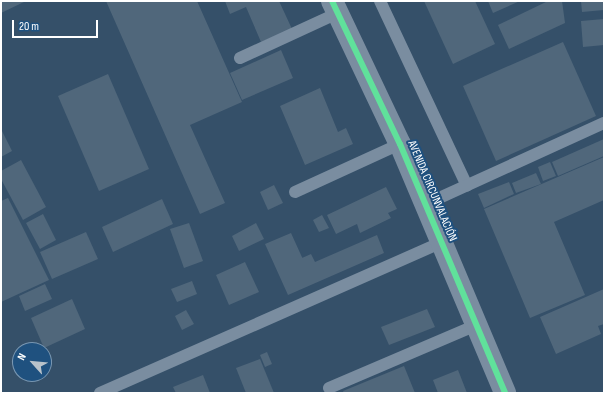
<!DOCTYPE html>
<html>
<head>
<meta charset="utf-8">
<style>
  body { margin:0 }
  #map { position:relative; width:605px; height:394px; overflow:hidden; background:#355069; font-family:"Sofia Sans Condensed",sans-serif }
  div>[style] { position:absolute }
  .building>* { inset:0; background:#50677b }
  .service>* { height:12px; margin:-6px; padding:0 6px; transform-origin:6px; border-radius:6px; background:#7a8da0 }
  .tertiary>* { height:22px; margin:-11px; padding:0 11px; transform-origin:11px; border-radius:11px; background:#7a8da0 }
  .cycleway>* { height:6px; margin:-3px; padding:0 3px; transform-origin:3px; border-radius:3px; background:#60e19b }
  span { translate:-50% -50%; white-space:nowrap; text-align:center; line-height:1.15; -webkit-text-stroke:4px #1f517f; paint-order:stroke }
  .street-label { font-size:12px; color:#fff }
  .frame { position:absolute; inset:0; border:2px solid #fff; pointer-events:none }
  .north { position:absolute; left:12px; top:342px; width:40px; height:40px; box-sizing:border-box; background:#1f517f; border:1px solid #7997b2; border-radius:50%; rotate:297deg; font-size:11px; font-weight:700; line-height:16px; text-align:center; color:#fff }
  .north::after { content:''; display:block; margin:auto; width:14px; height:18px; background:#b8c2ca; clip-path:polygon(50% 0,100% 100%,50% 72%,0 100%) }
  .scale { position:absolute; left:12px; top:20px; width:86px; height:18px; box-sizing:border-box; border:2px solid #fff; border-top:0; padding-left:5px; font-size:12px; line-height:14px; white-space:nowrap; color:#fff; -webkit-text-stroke:3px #1f517f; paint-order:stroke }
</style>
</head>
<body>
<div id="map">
  <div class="building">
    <div style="clip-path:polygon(1px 1px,26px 1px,1px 13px)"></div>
    <div style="clip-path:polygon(106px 1px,197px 1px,242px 102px,190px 125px,225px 203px,200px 214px)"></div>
    <div style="clip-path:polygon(225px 1px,279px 1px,292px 29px,261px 42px,246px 7px,230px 14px)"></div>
    <div style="clip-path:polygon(424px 1px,475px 1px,495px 44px,453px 64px)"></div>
    <div style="clip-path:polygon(488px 1px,520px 1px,493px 13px)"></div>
    <div style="clip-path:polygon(548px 1px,562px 1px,565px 23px,509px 49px,498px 25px)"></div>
    <div style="clip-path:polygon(581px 1px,604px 1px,604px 10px,582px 12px)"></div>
    <div style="clip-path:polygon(604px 19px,604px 45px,583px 47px,581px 21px)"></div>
    <div style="clip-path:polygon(563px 42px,596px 116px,496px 161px,463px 86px)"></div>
    <div style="clip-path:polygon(281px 50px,293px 78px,242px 100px,230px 73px)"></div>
    <div style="clip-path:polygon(108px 74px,149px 169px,99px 191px,58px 96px)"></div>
    <div style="clip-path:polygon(320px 88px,338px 132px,346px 128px,353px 144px,305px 165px,280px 106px)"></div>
    <div style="clip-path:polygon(1px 129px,12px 151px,1px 157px)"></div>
    <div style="clip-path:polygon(604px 139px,604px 156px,558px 176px,552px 162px)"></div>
    <div style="clip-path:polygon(604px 157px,604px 200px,554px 222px,585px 295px,530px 318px,484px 209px)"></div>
    <div style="clip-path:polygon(21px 160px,46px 207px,23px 220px,1px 179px,1px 171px)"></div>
    <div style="clip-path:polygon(550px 162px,556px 176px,543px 181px,538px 167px)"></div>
    <div style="clip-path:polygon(536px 173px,541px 184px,516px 193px,512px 183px)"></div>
    <div style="clip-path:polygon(509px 182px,514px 194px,484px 208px,478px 194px)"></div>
    <div style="clip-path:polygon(274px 185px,283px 203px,268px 210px,260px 192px)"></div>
    <div style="clip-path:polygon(386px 187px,397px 209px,388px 213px,391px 218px,360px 233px,357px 224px,336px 234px,327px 215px)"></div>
    <div style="clip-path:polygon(8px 198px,49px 280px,1px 302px,1px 201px)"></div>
    <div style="clip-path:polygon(162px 199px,173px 224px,113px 252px,102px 227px)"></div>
    <div style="clip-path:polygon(43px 214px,56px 240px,40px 249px,26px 223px)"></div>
    <div style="clip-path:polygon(322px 215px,329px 228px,319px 232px,313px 220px)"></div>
    <div style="clip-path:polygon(189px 223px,203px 261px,184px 268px,170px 229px)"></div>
    <div style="clip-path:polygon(256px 223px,264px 239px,239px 251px,232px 236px)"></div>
    <div style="clip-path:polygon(86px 232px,98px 259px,52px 279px,40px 252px)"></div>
    <div style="clip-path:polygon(291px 233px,306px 266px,302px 258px,311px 254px,315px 262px,377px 235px,384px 253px,288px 295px,265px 244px)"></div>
    <div style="clip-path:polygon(245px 262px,259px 292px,229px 305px,216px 275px)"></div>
    <div style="clip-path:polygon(192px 281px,197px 294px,177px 302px,171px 289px)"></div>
    <div style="clip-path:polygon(45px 284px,52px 299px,25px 311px,19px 296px)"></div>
    <div style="clip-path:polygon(604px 289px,604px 324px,598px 326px,601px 334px,556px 354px,540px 317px)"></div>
    <div style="clip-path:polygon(72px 299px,85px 329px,44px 348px,31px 318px)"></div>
    <div style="clip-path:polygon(427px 309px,435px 327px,389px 345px,381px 327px)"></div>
    <div style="clip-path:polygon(186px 310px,194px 324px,182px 330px,175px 316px)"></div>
    <div style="clip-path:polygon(267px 352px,272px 364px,265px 367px,260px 355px)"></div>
    <div style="clip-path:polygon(260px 359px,274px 393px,246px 393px,236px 368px)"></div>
    <div style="clip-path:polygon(404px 366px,415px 393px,344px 393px,343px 391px)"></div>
    <div style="clip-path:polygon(458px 370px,467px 393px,438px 393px,433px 380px)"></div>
    <div style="clip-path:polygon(203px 375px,210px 393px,176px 393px,173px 387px)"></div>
  </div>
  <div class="service">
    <div style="left:380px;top:1px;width:204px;rotate:64.8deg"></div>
    <div style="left:240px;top:58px;width:108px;rotate:-24.7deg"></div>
    <div style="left:295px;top:192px;width:115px;rotate:-24.6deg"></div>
    <div style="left:426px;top:204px;width:196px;rotate:-24.5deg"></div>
    <div style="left:329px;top:388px;width:161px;rotate:-23.1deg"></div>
    <div style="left:100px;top:393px;width:374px;rotate:-23.8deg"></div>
  </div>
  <div class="tertiary">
    <div style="left:332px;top:1px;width:158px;rotate:64.6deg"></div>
    <div style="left:400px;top:144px;width:270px;rotate:67.1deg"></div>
  </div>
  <div class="cycleway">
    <div style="left:332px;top:1px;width:158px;rotate:64.6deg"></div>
    <div style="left:400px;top:144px;width:270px;rotate:67.1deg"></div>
  </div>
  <div class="street-label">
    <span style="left:432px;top:191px;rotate:67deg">AVENIDA CIRCUNVALACIÓN</span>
  </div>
  <div class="frame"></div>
  <div class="north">N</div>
  <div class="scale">20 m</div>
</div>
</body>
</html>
